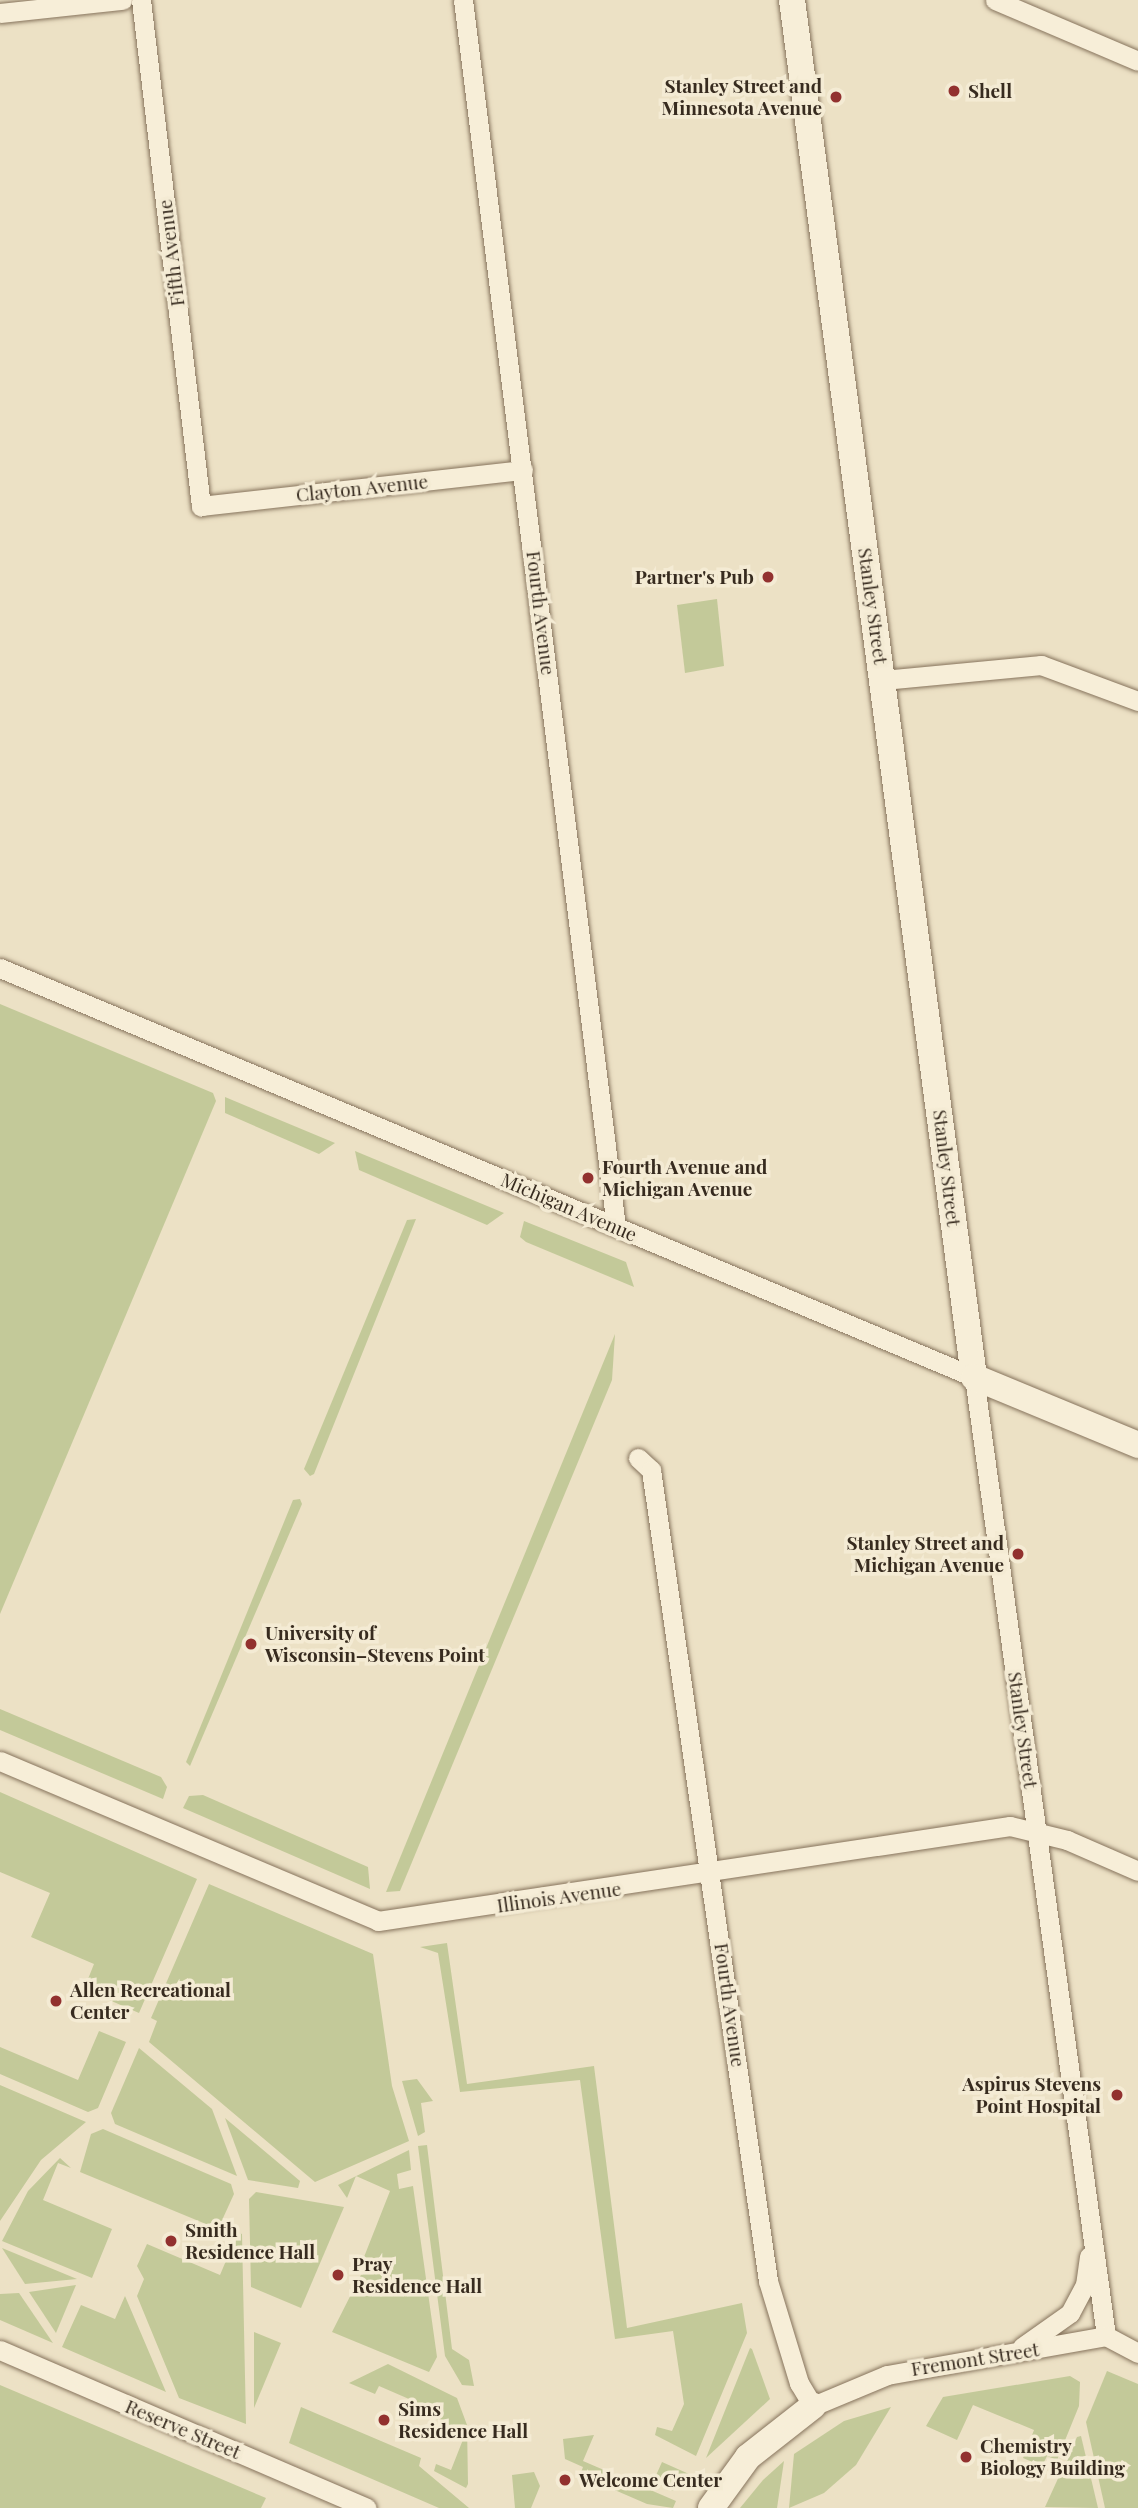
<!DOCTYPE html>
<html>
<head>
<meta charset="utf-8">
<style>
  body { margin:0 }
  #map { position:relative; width:1138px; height:2508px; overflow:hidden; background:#ece1c5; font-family:"Playfair Display",serif }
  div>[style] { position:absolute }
  .green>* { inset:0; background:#c3c999 }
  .roads { filter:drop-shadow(0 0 2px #86735c) drop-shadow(0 0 2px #86735c) }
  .street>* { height:19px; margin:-9.5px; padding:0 9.5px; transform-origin:9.5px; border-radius:9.5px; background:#f7eed8 }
  .secondary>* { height:26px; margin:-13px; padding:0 13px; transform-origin:13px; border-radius:13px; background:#f7eed8 }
  .dots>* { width:19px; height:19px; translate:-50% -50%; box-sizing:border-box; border:4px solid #f4ebd4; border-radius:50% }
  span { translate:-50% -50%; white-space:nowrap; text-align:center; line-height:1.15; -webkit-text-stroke:7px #f4ebd4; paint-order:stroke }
  .poi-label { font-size:19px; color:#372b1f; font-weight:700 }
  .right { translate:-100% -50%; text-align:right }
  .left { translate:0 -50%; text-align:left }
  .street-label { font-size:19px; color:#372b1f }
</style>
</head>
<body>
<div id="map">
  <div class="green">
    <div style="clip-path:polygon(717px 599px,724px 666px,685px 673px,677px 605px)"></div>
    <div style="clip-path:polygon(0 1004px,213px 1093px,216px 1101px,0 1614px)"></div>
    <div style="clip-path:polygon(225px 1097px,335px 1143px,319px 1154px,225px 1113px)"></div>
    <div style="clip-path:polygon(355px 1151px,504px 1213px,487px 1225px,359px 1170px)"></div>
    <div style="clip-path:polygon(416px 1219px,314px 1474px,310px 1476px,304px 1469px,407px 1220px)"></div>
    <div style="clip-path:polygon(524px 1221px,626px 1262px,634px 1287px,526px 1242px,520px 1237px)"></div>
    <div style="clip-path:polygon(615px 1334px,612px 1380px,400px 1891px,386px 1892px)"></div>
    <div style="clip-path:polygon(300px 1499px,302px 1504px,190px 1766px,186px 1762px,293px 1500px)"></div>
    <div style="clip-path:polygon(0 1709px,161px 1777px,167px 1787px,163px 1799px,0 1730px)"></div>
    <div style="clip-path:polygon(0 1792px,197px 1879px,139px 2013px,84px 1989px,94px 1964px,31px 1937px,50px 1893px,0 1872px)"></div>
    <div style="clip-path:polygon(203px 1795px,368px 1867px,370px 1889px,183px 1808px,189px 1796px)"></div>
    <div style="clip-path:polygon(209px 1884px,373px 1954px,392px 2086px,409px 2141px,315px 2182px,149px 2042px,157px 2021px,151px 2018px)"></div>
    <div style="clip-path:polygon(447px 1943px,467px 2084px,594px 2066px,627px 2328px,742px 2303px,747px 2333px,696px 2456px,655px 2435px,657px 2427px,672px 2431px,684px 2404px,673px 2331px,615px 2339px,580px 2080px,460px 2092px,438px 1953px,420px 1947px)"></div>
    <div style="clip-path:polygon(99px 2031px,126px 2042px,98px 2108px,88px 2112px,0 2074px,0 2047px,78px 2080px)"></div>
    <div style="clip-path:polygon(139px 2048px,212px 2109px,237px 2176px,115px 2124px,111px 2113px)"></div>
    <div style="clip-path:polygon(417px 2079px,433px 2101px,421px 2103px,425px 2132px,418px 2136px,402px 2081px)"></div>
    <div style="clip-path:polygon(0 2085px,86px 2122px,41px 2160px,0 2221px)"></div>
    <div style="clip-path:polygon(225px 2118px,300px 2181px,298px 2188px,248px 2180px)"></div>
    <div style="clip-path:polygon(103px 2129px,231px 2184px,234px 2194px,218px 2229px,80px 2172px,91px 2134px)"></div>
    <div style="clip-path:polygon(427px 2145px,452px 2349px,469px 2360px,474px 2386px,462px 2385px,445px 2356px,418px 2146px)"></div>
    <div style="clip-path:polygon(409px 2150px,411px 2170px,397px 2174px,399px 2189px,413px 2186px,437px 2357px,429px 2372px,332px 2332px,369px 2259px,364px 2257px,390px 2191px,356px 2176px,347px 2198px,338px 2185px)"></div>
    <div style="clip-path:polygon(60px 2158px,71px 2168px,58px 2163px,43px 2200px,112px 2229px,92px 2278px,2px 2241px,28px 2191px)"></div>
    <div style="clip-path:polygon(256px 2192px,344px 2207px,301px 2308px,251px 2287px,249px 2199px)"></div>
    <div style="clip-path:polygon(230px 2229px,242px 2234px,246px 2424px,179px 2398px,137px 2296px,144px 2279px,137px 2266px,147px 2244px,220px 2275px,236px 2237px)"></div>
    <div style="clip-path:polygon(2px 2248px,77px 2279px,25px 2284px)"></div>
    <div style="clip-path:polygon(76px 2285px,56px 2333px,29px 2292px)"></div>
    <div style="clip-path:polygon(19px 2293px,53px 2343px,0 2320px,0 2294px)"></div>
    <div style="clip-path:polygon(125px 2296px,137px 2324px,166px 2392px,62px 2347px,81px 2305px,115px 2319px)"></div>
    <div style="clip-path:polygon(254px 2332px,281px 2343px,254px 2408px)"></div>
    <div style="clip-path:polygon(752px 2349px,770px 2399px,706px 2458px,750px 2348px)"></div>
    <div style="clip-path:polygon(388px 2364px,457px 2398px,467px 2425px,468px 2484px,466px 2488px,434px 2471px,436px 2464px,451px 2470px,466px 2432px,407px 2407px,409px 2399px,379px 2386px,375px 2394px,349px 2383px)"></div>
    <div style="clip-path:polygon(1107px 2371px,1138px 2384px,1138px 2508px,1105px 2508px,1086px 2422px)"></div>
    <div style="clip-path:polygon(1070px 2376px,1080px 2382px,1079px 2406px,1057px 2460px,1047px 2456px,1042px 2466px,1023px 2458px,1034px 2430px,973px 2405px,957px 2440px,926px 2426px,943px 2397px)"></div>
    <div style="clip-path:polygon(0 2385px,266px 2498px,261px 2508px,0 2508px)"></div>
    <div style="clip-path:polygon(301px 2407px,421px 2458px,419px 2466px,469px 2508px,439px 2508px,289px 2443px)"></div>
    <div style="clip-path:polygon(891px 2407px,856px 2465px,824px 2493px,789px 2508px,794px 2454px,844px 2421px)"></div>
    <div style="clip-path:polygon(594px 2435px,583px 2461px,676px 2501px,673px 2508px,647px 2504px,580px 2475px,583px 2467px,565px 2459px,563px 2439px)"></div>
    <div style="clip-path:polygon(1081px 2436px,1098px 2508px,1045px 2507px,1077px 2437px)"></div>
    <div style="clip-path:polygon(784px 2461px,777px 2508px,740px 2508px,763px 2480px)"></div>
    <div style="clip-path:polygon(662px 2462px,689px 2474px,684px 2484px,678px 2482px,673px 2491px,653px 2482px)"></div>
    <div style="clip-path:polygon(534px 2472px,540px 2486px,531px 2508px,515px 2508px,512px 2475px)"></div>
  </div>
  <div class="roads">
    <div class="street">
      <div style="left:141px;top:0;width:510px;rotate:83.24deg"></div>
      <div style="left:201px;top:506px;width:324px;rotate:-6.4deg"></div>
      <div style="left:463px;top:0;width:1236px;rotate:82.89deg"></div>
      <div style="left:995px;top:0;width:155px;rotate:23.1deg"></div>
      <div style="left:0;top:13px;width:123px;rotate:-6.1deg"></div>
      <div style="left:883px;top:680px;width:159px;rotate:-5.4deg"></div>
      <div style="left:1041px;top:665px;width:103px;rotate:20.4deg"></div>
      <div style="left:0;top:968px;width:1056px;rotate:22.78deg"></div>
      <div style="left:974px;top:1377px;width:968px;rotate:82.16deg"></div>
      <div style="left:638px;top:1458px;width:18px;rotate:43deg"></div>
      <div style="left:651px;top:1470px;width:819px;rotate:81.79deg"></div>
      <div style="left:768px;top:2281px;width:107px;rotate:73.1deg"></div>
      <div style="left:799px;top:2383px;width:27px;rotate:59deg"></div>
      <div style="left:813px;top:2406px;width:80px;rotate:-22.7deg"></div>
      <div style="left:887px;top:2375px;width:222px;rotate:-10.1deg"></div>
      <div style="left:1106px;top:2336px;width:36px;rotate:28deg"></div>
      <div style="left:0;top:1761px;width:410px;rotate:22.9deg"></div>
      <div style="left:378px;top:1921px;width:639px;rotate:-8.55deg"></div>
      <div style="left:1010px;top:1826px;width:59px;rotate:13.8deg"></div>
      <div style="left:1067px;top:1840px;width:77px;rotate:23.6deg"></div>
      <div style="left:1022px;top:2347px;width:59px;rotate:-35.3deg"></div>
      <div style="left:1070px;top:2313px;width:32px;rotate:-62deg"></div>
      <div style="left:1085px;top:2285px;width:29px;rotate:-82deg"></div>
      <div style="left:0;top:2350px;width:399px;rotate:23.3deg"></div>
    </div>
    <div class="secondary">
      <div style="left:792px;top:0;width:1389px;rotate:82.47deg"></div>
      <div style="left:974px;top:1377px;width:178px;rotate:22.5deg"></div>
      <div style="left:711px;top:2508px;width:63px;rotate:-54deg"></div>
      <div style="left:748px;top:2457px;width:83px;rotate:-38.1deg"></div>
    </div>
  </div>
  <div class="dots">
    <div style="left:954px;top:91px;background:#92312f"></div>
    <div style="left:836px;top:97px;background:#92312f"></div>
    <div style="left:768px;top:577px;background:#92312f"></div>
    <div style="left:588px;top:1178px;background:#92312f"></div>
    <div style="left:1018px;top:1554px;background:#92312f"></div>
    <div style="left:251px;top:1644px;background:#92312f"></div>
    <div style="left:56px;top:2001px;background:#92312f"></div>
    <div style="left:1117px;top:2095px;background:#92312f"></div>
    <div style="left:171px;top:2241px;background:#92312f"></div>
    <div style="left:338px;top:2275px;background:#92312f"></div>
    <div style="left:384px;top:2420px;background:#92312f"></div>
    <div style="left:966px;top:2457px;background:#92312f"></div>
    <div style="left:565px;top:2480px;background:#92312f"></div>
  </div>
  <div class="poi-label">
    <span class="right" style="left:822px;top:97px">Stanley Street and<br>Minnesota Avenue</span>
    <span class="left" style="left:968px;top:91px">Shell</span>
    <span class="right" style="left:754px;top:577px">Partner's Pub</span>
    <span class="left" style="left:602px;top:1178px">Fourth Avenue and<br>Michigan Avenue</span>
    <span class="right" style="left:1004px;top:1554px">Stanley Street and<br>Michigan Avenue</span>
    <span class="left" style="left:265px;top:1644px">University of<br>Wisconsin–Stevens Point</span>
    <span class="left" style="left:70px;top:2001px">Allen Recreational<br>Center</span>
    <span class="right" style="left:1101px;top:2095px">Aspirus Stevens<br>Point Hospital</span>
    <span class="left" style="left:185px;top:2241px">Smith<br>Residence Hall</span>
    <span class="left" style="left:352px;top:2275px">Pray<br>Residence Hall</span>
    <span class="left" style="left:398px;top:2420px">Sims<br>Residence Hall</span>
    <span class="left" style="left:980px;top:2457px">Chemistry<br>Biology Building</span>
    <span class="left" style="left:579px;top:2480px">Welcome Center</span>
  </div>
  <div class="street-label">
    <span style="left:171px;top:253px;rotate:-97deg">Fifth Avenue</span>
    <span style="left:362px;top:488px;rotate:-6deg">Clayton Avenue</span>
    <span style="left:873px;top:606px;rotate:82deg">Stanley Street</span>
    <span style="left:541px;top:613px;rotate:83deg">Fourth Avenue</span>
    <span style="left:947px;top:1168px;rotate:83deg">Stanley Street</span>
    <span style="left:569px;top:1207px;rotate:23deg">Michigan Avenue</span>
    <span style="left:1023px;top:1730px;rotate:82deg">Stanley Street</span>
    <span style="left:559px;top:1897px;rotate:-8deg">Illinois Avenue</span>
    <span style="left:730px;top:2005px;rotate:82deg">Fourth Avenue</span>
    <span style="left:975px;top:2359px;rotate:-9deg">Fremont Street</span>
    <span style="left:183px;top:2429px;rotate:23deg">Reserve Street</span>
  </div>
</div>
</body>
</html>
